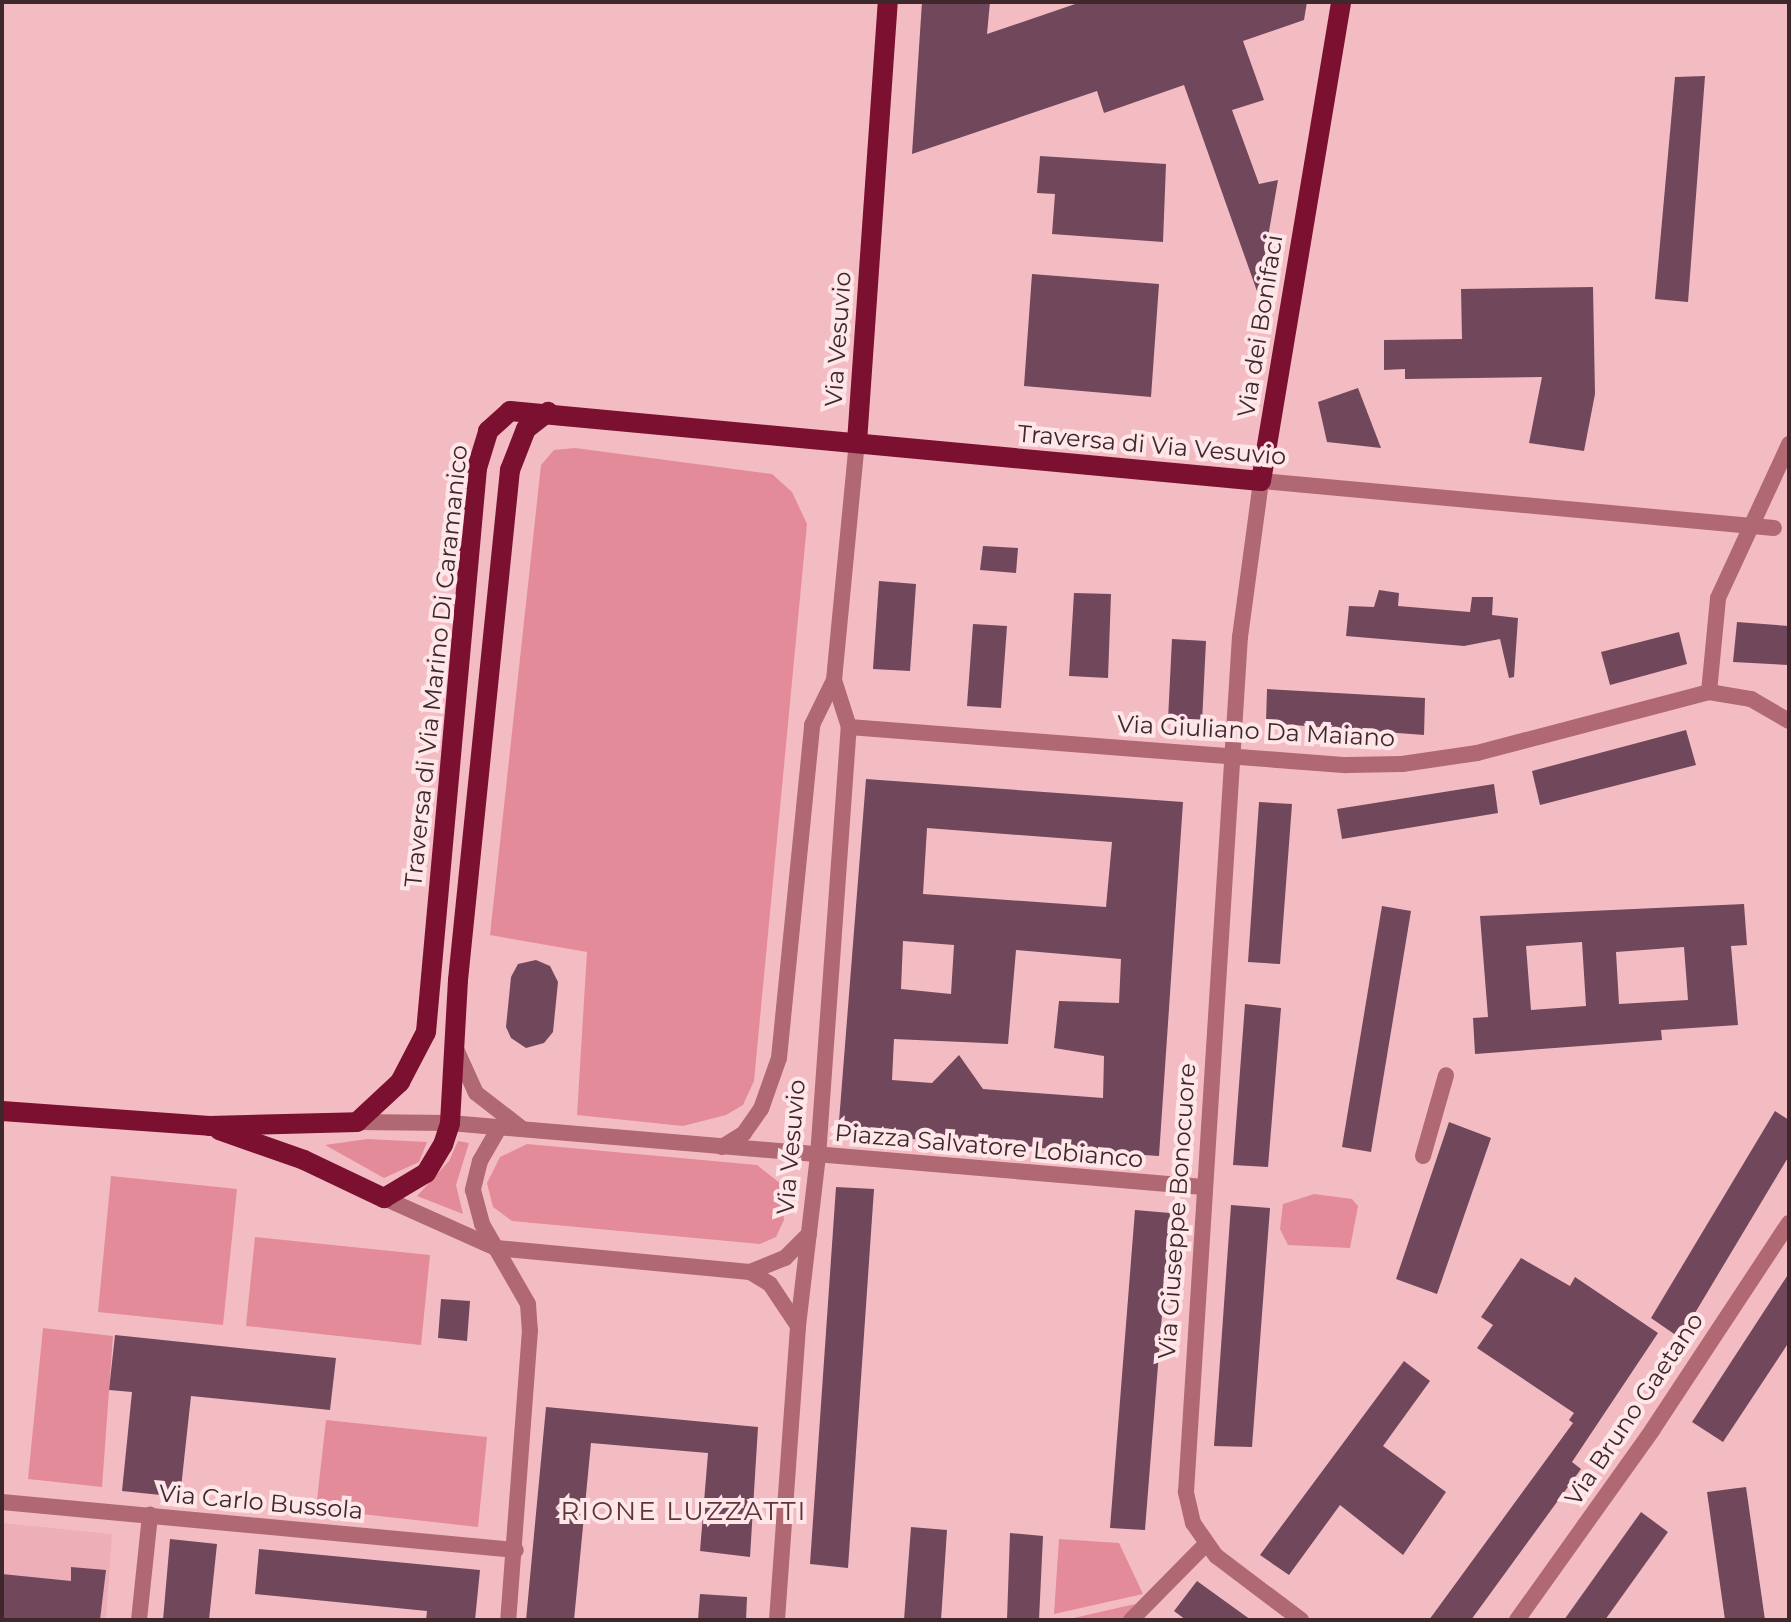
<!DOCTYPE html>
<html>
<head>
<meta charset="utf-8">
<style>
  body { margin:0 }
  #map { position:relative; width:1791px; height:1622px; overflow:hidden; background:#f3bcc3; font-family:Montserrat,sans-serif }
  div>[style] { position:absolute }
  .built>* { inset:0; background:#edaeb7 }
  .green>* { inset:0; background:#e48b99 }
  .building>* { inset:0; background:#71475b }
  .pedestrian>* { height:16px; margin:-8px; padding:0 8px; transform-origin:8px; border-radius:8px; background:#b06873 }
  .minor>* { height:16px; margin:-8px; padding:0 8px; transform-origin:8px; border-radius:8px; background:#b06873 }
  .primary>* { height:20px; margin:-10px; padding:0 10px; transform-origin:10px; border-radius:10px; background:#7b1031 }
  span { translate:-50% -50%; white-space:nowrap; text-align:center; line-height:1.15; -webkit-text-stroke:8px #fee6e9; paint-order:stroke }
  .street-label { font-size:24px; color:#3e282b }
  .neighbourhood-label { font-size:26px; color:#60343b; letter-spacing:2px }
  .frame { position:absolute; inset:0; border:4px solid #3e282b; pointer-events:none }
</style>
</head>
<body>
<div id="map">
  <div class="built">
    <div style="clip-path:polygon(2px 1523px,112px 1534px,106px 1620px,2px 1620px)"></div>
  </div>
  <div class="green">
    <div style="clip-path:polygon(575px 448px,772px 474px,792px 492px,807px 524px,754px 1081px,743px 1105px,726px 1115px,683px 1126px,577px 1115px,587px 952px,490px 935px,541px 465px,554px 450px)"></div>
    <div style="clip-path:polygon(367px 1139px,427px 1142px,419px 1162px,384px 1178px,325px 1145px)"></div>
    <div style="clip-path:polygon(458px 1141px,469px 1143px,456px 1185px,463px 1214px,417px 1196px,449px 1161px)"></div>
    <div style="clip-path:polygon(527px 1144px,757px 1165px,781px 1184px,784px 1220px,776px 1237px,760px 1244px,512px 1221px,493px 1207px,487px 1183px,500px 1157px)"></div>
    <div style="clip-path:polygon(111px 1176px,237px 1189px,223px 1325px,98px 1312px)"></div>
    <div style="clip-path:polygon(1314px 1194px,1352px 1199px,1358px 1206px,1350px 1248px,1288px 1245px,1280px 1229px,1283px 1204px)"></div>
    <div style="clip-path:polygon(255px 1237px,430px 1255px,421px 1345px,246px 1326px)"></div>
    <div style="clip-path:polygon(43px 1328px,113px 1336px,102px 1487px,28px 1479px)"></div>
    <div style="clip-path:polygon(326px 1420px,487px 1437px,478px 1527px,316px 1509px)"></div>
    <div style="clip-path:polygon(1059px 1539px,1119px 1543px,1143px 1594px,1054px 1614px)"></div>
    <div style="clip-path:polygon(1135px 1604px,1123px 1620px,1065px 1620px)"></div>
  </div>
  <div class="building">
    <div style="clip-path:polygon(922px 2px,990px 2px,987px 34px,1081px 2px,1307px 2px,1304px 20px,1243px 41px,1264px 100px,1232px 110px,1259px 184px,1278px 180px,1258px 294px,1184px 85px,1104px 113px,1097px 91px,912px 154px)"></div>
    <div style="clip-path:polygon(1705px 76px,1688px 302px,1655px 299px,1675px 77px)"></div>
    <div style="clip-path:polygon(1040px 156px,1166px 164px,1163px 242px,1052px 234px,1055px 194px,1037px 193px)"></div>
    <div style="clip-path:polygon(1032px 274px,1159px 284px,1151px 397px,1024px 386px)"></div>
    <div style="clip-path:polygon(1593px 287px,1595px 394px,1584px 451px,1529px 443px,1542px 377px,1405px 379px,1405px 369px,1384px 370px,1384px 340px,1462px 339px,1461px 289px)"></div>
    <div style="clip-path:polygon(1358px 388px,1381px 448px,1327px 442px,1318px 402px)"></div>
    <div style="clip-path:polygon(983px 546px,1018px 548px,1016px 573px,980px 570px)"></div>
    <div style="clip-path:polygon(879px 581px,916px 584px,910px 671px,873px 669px)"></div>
    <div style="clip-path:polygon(1379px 590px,1399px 593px,1398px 606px,1470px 612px,1472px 597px,1493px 597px,1492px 615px,1518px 618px,1514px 677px,1509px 678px,1500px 639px,1464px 646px,1346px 636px,1349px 606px,1374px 607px)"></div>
    <div style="clip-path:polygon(1074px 593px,1111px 594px,1108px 678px,1069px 676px)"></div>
    <div style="clip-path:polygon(1737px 622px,1789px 626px,1789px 665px,1733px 662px)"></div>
    <div style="clip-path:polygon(973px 624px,1007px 626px,1001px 708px,967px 706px)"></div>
    <div style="clip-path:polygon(1679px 632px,1687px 664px,1610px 685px,1601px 652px)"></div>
    <div style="clip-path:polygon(1172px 639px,1206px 641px,1202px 722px,1168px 720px)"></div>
    <div style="clip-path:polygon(1267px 689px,1425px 698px,1424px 735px,1266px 723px)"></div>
    <div style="clip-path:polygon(1686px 730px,1696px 765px,1540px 805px,1532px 771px)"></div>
    <div style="clip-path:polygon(evenodd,866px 779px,1183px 802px,1159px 1156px,838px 1134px,866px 779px,927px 828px,1112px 842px,1106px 907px,923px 894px,927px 828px,866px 779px,903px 941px,954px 945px,951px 994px,901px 989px,903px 941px,866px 779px,1016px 950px,1121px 959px,1119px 1003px,1059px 1001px,1054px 1048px,1104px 1056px,1103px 1098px,983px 1089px,959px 1055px,932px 1083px,892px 1080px,894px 1039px,1008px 1044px,1016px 950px)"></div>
    <div style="clip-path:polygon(1494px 784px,1498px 813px,1342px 839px,1337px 809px)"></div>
    <div style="clip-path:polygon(1259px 802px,1292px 804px,1280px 964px,1248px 962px)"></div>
    <div style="clip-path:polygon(evenodd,1744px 904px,1747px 945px,1731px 946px,1738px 1025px,1661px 1030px,1662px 1040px,1475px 1054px,1473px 1018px,1488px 1017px,1480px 916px,1744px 904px,1582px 942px,1586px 1006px,1531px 1010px,1526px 946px,1582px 942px,1744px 904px,1684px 947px,1688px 1000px,1619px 1004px,1616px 952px,1684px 947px)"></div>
    <div style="clip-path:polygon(1382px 906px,1411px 911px,1371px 1152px,1342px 1147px)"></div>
    <div style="clip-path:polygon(536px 960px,550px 966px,558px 982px,553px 1032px,544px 1043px,526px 1048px,511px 1038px,506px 1027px,511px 977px,518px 964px)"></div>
    <div style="clip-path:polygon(1245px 1004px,1281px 1008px,1268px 1167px,1233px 1165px)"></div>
    <div style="clip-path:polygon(1775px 1111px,1789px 1120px,1789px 1156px,1680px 1338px,1651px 1318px)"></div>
    <div style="clip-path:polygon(1449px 1122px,1491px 1138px,1437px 1294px,1396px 1279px)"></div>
    <div style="clip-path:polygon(836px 1187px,874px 1189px,848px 1568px,810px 1564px)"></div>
    <div style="clip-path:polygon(1231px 1205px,1270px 1208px,1252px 1447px,1214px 1446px)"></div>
    <div style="clip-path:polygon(1135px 1210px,1170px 1213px,1145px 1530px,1110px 1528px)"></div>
    <div style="clip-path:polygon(1521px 1258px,1570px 1286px,1575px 1277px,1658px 1333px,1572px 1462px,1581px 1469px,1471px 1620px,1429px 1620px,1573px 1423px,1569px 1420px,1574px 1413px,1477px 1348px,1493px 1325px,1481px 1317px)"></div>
    <div style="clip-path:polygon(1789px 1273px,1789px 1342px,1723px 1442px,1692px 1422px)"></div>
    <div style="clip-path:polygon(441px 1299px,470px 1301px,467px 1341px,438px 1338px)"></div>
    <div style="clip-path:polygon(115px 1335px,336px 1358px,330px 1410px,191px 1396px,180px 1497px,122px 1491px,132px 1392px,109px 1390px)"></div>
    <div style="clip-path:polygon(1404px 1361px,1430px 1381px,1383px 1446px,1446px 1492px,1403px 1555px,1340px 1505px,1289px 1575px,1260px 1555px)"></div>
    <div style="clip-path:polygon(546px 1407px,758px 1427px,750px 1557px,700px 1551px,708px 1453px,591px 1443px,574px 1620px,526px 1620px)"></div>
    <div style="clip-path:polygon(1746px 1487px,1765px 1620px,1725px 1620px,1707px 1492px)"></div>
    <div style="clip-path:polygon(1641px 1512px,1668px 1532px,1605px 1620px,1564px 1620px)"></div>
    <div style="clip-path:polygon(911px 1527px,947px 1530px,941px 1620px,904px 1620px)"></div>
    <div style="clip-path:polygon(1010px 1533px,1043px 1536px,1039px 1620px,1007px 1620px)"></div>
    <div style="clip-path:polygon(170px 1539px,217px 1544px,209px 1620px,163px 1620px)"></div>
    <div style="clip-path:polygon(259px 1549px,480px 1570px,475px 1620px,426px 1620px,427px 1611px,255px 1594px)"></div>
    <div style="clip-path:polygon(71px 1567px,106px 1570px,100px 1620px,2px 1620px,2px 1574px,71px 1581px)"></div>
    <div style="clip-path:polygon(1197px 1581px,1251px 1620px,1186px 1620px,1174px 1611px)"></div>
    <div style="clip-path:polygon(700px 1594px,747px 1597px,746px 1620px,698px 1620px)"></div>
  </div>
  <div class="pedestrian">
    <div style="left:1423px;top:1156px;width:84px;rotate:-74.1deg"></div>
    <div style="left:1131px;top:1620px;width:107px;rotate:-45.4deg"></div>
  </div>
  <div class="minor">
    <div style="left:1709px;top:692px;width:94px;rotate:-84.5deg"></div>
    <div style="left:1718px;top:598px;width:170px;rotate:-65.2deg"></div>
    <div style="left:849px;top:727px;width:499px;rotate:4.4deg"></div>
    <div style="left:1347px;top:765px;width:55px;rotate:-1deg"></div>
    <div style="left:1402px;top:764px;width:76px;rotate:-8.3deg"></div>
    <div style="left:1477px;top:753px;width:240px;rotate:-14.7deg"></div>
    <div style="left:1709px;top:692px;width:43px;rotate:9.5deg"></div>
    <div style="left:1751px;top:699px;width:44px;rotate:30.1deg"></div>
    <div style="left:456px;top:1049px;width:48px;rotate:65.6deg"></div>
    <div style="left:476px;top:1093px;width:56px;rotate:37.7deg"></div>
    <div style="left:357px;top:1122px;width:93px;rotate:0.6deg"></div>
    <div style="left:450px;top:1123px;width:756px;rotate:4.86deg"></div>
    <div style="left:499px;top:1128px;width:38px;rotate:120deg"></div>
    <div style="left:480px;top:1161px;width:30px;rotate:104deg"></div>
    <div style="left:473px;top:1190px;width:35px;rotate:75deg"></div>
    <div style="left:482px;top:1224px;width:92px;rotate:60.1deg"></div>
    <div style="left:528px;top:1304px;width:26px;rotate:86deg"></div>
    <div style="left:530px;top:1330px;width:291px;rotate:94.3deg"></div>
    <div style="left:722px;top:1147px;width:26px;rotate:-32deg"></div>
    <div style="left:744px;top:1133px;width:29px;rotate:-55deg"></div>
    <div style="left:761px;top:1109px;width:54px;rotate:-70.6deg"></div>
    <div style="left:779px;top:1058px;width:335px;rotate:-84.3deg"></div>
    <div style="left:812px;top:725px;width:50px;rotate:-63.9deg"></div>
    <div style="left:834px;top:680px;width:239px;rotate:-84.5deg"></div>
    <div style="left:384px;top:1198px;width:123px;rotate:24.1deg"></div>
    <div style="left:496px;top:1248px;width:255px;rotate:5.4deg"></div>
    <div style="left:750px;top:1272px;width:38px;rotate:-22deg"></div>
    <div style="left:785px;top:1258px;width:34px;rotate:-45deg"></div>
    <div style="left:750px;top:1272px;width:23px;rotate:31deg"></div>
    <div style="left:770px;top:1284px;width:50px;rotate:56.3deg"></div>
    <div style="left:2px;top:1502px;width:516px;rotate:5.34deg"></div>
    <div style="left:139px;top:1620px;width:106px;rotate:-84deg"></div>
    <div style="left:777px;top:1620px;width:295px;rotate:-85.9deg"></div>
    <div style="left:798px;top:1326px;width:171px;rotate:-83.3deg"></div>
    <div style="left:818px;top:1156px;width:430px;rotate:-85.9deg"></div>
    <div style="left:849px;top:727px;width:49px;rotate:-107.7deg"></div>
    <div style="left:1301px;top:1620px;width:106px;rotate:-143deg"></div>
    <div style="left:1216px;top:1556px;width:40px;rotate:-124.9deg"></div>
    <div style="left:1193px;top:1523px;width:32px;rotate:-103deg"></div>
    <div style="left:1186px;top:1492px;width:857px;rotate:-86.39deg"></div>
    <div style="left:1240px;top:637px;width:157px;rotate:-82.3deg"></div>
    <div style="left:1261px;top:481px;width:515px;rotate:5.23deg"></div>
    <div style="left:1517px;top:1620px;width:234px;rotate:-54.5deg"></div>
    <div style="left:1653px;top:1429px;width:247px;rotate:-56.6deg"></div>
  </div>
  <div class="primary">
    <div style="left:857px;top:442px;width:441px;rotate:-86deg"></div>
    <div style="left:2px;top:1111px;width:208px;rotate:4.1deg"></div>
    <div style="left:209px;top:1126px;width:148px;rotate:-1.5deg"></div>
    <div style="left:357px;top:1122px;width:59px;rotate:-42.9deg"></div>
    <div style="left:400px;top:1082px;width:56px;rotate:-62.5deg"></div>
    <div style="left:426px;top:1032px;width:566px;rotate:-84.83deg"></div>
    <div style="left:477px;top:468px;width:39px;rotate:-73deg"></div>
    <div style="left:488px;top:431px;width:30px;rotate:-42deg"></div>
    <div style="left:510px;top:411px;width:754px;rotate:5.33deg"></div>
    <div style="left:1261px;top:481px;width:486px;rotate:-80.5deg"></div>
    <div style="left:219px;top:1130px;width:90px;rotate:19.4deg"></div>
    <div style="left:304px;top:1160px;width:89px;rotate:25.4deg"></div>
    <div style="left:384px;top:1198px;width:49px;rotate:-30.8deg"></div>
    <div style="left:426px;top:1173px;width:33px;rotate:-59deg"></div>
    <div style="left:443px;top:1145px;width:23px;rotate:-72deg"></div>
    <div style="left:450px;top:1123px;width:143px;rotate:-86.8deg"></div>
    <div style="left:458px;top:980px;width:513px;rotate:-84.18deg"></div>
    <div style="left:510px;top:470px;width:44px;rotate:-68.7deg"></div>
    <div style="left:526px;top:429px;width:28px;rotate:-38deg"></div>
  </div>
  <div class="street-label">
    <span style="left:1260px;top:326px;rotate:-81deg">Via dei Bonifaci</span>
    <span style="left:838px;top:339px;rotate:-86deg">Via Vesuvio</span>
    <span style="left:1152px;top:445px;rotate:5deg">Traversa di Via Vesuvio</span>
    <span style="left:436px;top:666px;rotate:-84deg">Traversa di Via Marino Di Caramanico</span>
    <span style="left:1256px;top:731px;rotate:3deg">Via Giuliano Da Maiano</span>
    <span style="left:989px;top:1146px;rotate:5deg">Piazza Salvatore Lobianco</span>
    <span style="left:791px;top:1147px;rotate:-85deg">Via Vesuvio</span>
    <span style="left:1177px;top:1211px;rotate:-86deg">Via Giuseppe Bonocuore</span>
    <span style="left:1634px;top:1409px;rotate:-56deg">Via Bruno Gaetano</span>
    <span style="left:261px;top:1502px;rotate:5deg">Via Carlo Bussola</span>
  </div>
  <div class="neighbourhood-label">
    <span style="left:684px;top:1512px">RIONE LUZZATTI</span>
  </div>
  <div class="frame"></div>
</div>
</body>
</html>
